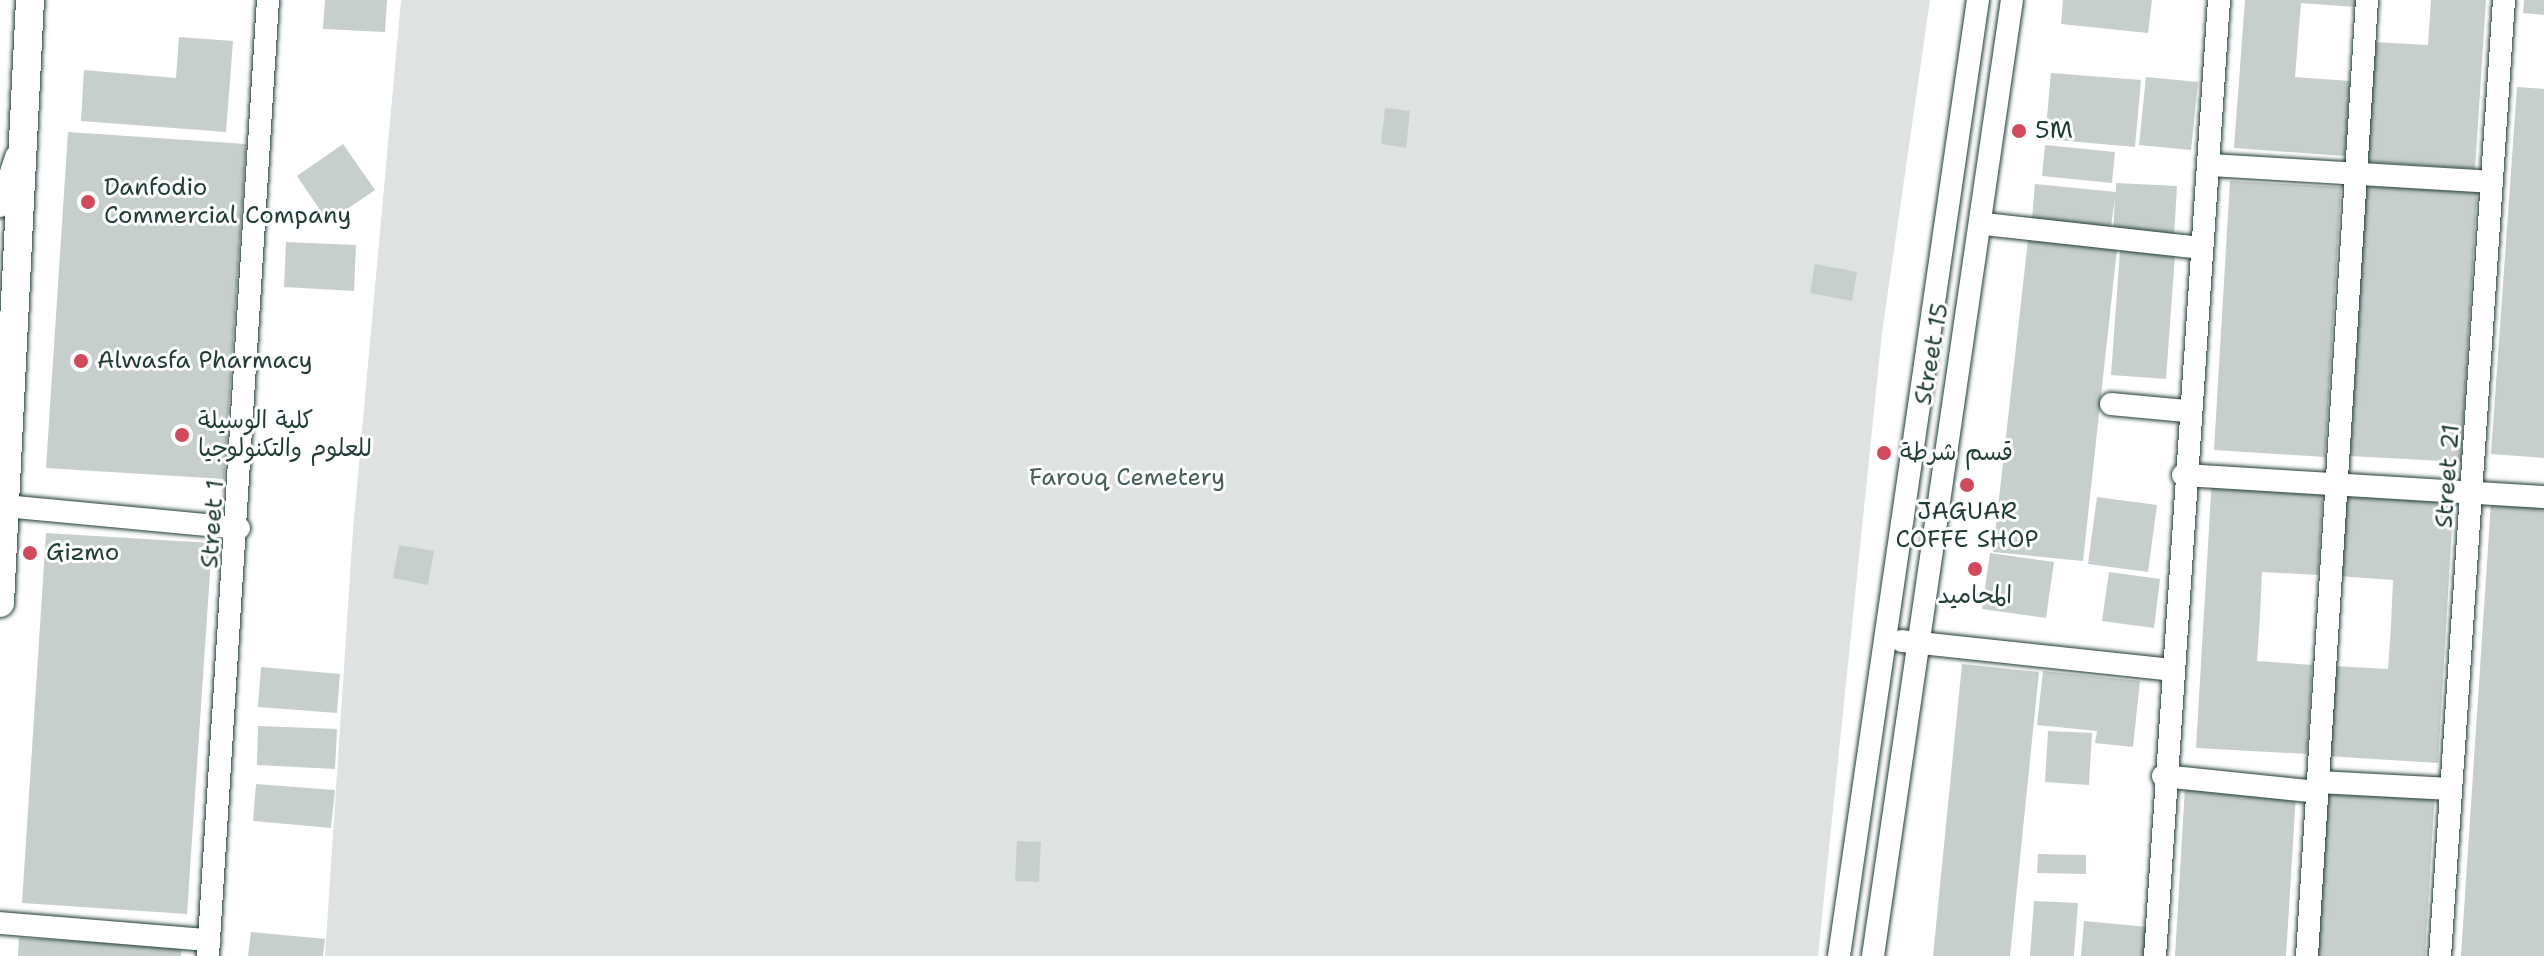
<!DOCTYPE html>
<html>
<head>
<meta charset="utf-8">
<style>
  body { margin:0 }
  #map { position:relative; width:2544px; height:956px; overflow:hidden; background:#fff; font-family:"Shantell Sans","Playpen Sans Arabic",sans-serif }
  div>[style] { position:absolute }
  .green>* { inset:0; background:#dee3e2 }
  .building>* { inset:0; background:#c7cfcc }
  .roads { filter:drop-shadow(0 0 2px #1f3d34) drop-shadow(0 0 2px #1f3d34) }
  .minor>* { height:22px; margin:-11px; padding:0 11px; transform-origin:11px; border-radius:11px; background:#fff }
  .major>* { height:28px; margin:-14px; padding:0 14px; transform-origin:14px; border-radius:14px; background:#fff }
  .dots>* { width:22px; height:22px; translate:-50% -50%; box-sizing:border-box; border:4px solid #fff; border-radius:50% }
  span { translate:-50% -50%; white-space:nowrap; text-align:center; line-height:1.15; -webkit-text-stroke:6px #fff; paint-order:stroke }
  .poi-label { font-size:24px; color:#1f3d34 }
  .left { translate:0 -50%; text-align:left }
  .street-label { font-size:24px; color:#1f3d34 }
  .park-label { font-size:24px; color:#455e57 }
</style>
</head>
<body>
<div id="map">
  <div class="green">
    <div style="clip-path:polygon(401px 0,1930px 0,1882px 333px,1818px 956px,325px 956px,353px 530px)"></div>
  </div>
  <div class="building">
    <div style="clip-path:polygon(325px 0,387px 0,385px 32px,323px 29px)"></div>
    <div style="clip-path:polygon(2063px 0,2152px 0,2148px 33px,2061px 24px)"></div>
    <div style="clip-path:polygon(2245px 0,2356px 0,2355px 7px,2301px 3px,2295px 77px,2350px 81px,2345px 156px,2234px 148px)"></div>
    <div style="clip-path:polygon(2431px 0,2486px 0,2475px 169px,2365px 162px,2373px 42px,2428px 45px)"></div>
    <div style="clip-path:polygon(2524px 0,2544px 0,2544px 15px,2523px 13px)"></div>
    <div style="clip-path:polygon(179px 37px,233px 41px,226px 132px,81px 121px,84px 70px,176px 78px)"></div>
    <div style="clip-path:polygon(2051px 73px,2141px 80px,2135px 147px,2045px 139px)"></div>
    <div style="clip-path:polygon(2146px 77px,2198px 82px,2191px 150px,2139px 145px)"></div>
    <div style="clip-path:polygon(2517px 87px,2544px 89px,2544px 458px,2491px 454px)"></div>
    <div style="clip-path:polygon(1385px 108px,1410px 111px,1406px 148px,1381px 144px)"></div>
    <div style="clip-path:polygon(68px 132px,246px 144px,224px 479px,46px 468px)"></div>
    <div style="clip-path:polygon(343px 144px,375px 190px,328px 222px,297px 176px)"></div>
    <div style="clip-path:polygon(2045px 145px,2115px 152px,2112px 183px,2042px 176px)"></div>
    <div style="clip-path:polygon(2230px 181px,2341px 187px,2325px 457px,2214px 450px)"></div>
    <div style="clip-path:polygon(2116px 183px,2177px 186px,2174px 236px,2113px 233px,2115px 198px,2111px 227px,2032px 219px,2035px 184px,2116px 192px)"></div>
    <div style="clip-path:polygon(2366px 186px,2477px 192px,2461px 462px,2350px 456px)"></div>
    <div style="clip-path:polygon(2028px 240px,2117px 249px,2083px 561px,1993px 552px)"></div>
    <div style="clip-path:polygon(286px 242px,356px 245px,354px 291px,284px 287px)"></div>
    <div style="clip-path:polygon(2120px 251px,2175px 255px,2166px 379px,2111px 375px)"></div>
    <div style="clip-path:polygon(1815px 264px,1857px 272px,1852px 301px,1810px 293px)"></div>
    <div style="clip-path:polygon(2212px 478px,2323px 485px,2318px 575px,2262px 572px,2260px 616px,2257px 661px,2312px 665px,2307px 754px,2196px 748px)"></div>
    <div style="clip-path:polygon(2344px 487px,2454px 493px,2438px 763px,2327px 756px,2333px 666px,2388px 669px,2391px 625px,2393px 580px,2338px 576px)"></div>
    <div style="clip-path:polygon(2097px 497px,2157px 505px,2148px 572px,2088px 564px)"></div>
    <div style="clip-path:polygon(2491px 502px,2544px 506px,2544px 956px,2461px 956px)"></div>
    <div style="clip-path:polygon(46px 533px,212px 543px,187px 914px,22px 903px)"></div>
    <div style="clip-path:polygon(399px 545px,434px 551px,428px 585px,393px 578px)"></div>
    <div style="clip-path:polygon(1990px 553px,2054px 562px,2046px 618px,1982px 609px)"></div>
    <div style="clip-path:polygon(2109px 572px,2160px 579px,2154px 628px,2102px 621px)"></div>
    <div style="clip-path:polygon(1962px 664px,2039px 672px,2010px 956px,1933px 956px)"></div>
    <div style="clip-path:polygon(261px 667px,340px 674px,337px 713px,258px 707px)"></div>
    <div style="clip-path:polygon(2043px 671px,2140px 681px,2133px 747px,2095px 743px,2097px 731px,2037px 725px)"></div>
    <div style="clip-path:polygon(258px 726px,337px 729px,335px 769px,257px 765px)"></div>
    <div style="clip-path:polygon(2048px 731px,2092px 733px,2089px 785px,2045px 782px)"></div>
    <div style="clip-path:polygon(256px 784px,335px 790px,331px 828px,253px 821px)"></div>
    <div style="clip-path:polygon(2324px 785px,2435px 791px,2425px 956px,2313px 956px)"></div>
    <div style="clip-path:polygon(2185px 787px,2296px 794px,2286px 956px,2175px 956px)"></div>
    <div style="clip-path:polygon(1017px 841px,1041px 842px,1039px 882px,1015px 881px)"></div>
    <div style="clip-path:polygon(2038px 854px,2086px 855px,2086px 874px,2037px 873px)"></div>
    <div style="clip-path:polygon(2034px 901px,2078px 903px,2074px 956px,2030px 956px)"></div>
    <div style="clip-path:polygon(2084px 921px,2148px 927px,2145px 956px,2081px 956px)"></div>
    <div style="clip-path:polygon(251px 932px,325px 939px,323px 956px,248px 956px)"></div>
    <div style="clip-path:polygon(19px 938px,182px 946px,181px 956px,18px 956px)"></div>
  </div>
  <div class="roads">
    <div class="minor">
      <div style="left:2209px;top:165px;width:283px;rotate:3.4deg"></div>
      <div style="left:0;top:206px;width:52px;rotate:-71.9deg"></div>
      <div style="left:1984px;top:224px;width:218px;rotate:6.3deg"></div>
      <div style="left:2111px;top:404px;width:75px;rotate:5.3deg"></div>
      <div style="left:2183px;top:475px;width:362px;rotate:3.5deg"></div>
      <div style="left:5px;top:506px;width:235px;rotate:5.4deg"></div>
      <div style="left:1902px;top:641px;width:272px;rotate:6.1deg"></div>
      <div style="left:2163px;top:776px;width:155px;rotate:5.9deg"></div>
      <div style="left:2318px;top:782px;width:133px;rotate:3deg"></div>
      <div style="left:0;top:923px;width:210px;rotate:4.7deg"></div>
      <div style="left:208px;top:956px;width:958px;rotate:-86.41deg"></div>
      <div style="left:1839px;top:956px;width:966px;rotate:-81.73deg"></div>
      <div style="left:1873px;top:956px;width:966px;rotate:-81.73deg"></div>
      <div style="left:2155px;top:956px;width:958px;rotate:-86.17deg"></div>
      <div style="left:2307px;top:956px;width:958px;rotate:-86.41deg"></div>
      <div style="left:2440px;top:956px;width:958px;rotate:-86.17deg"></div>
    </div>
    <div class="major">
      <div style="left:0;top:603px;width:604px;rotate:-87.15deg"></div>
    </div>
  </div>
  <div class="dots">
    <div style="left:2019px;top:131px;background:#d1495b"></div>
    <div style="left:88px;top:202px;background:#d1495b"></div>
    <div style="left:81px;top:361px;background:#d1495b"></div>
    <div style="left:182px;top:435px;background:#d1495b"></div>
    <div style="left:1884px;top:453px;background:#d1495b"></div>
    <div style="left:1967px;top:485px;background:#d1495b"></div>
    <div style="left:30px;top:553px;background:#d1495b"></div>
    <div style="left:1975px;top:569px;background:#d1495b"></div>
  </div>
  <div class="poi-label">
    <span class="left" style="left:2035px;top:131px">5M</span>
    <span class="left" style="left:104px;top:202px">Danfodio<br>Commercial Company</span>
    <span class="left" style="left:97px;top:361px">Alwasfa Pharmacy</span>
    <span class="left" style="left:198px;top:435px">كلية الوسيلة<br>للعلوم والتكنولوجيا</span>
    <span class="left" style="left:1900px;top:453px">قسم شرطة</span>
    <span style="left:1967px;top:526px">JAGUAR<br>COFFE SHOP</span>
    <span class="left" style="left:46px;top:553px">Gizmo</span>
    <span style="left:1975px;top:596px">المحاميد</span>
  </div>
  <div class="street-label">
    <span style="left:1932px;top:354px;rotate:-80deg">Street 15</span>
    <span style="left:2448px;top:476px;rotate:-86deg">Street 21</span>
    <span style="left:213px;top:524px;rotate:-86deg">Street 1</span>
  </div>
  <div class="park-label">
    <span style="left:1127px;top:478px">Farouq Cemetery</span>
  </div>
</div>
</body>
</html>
